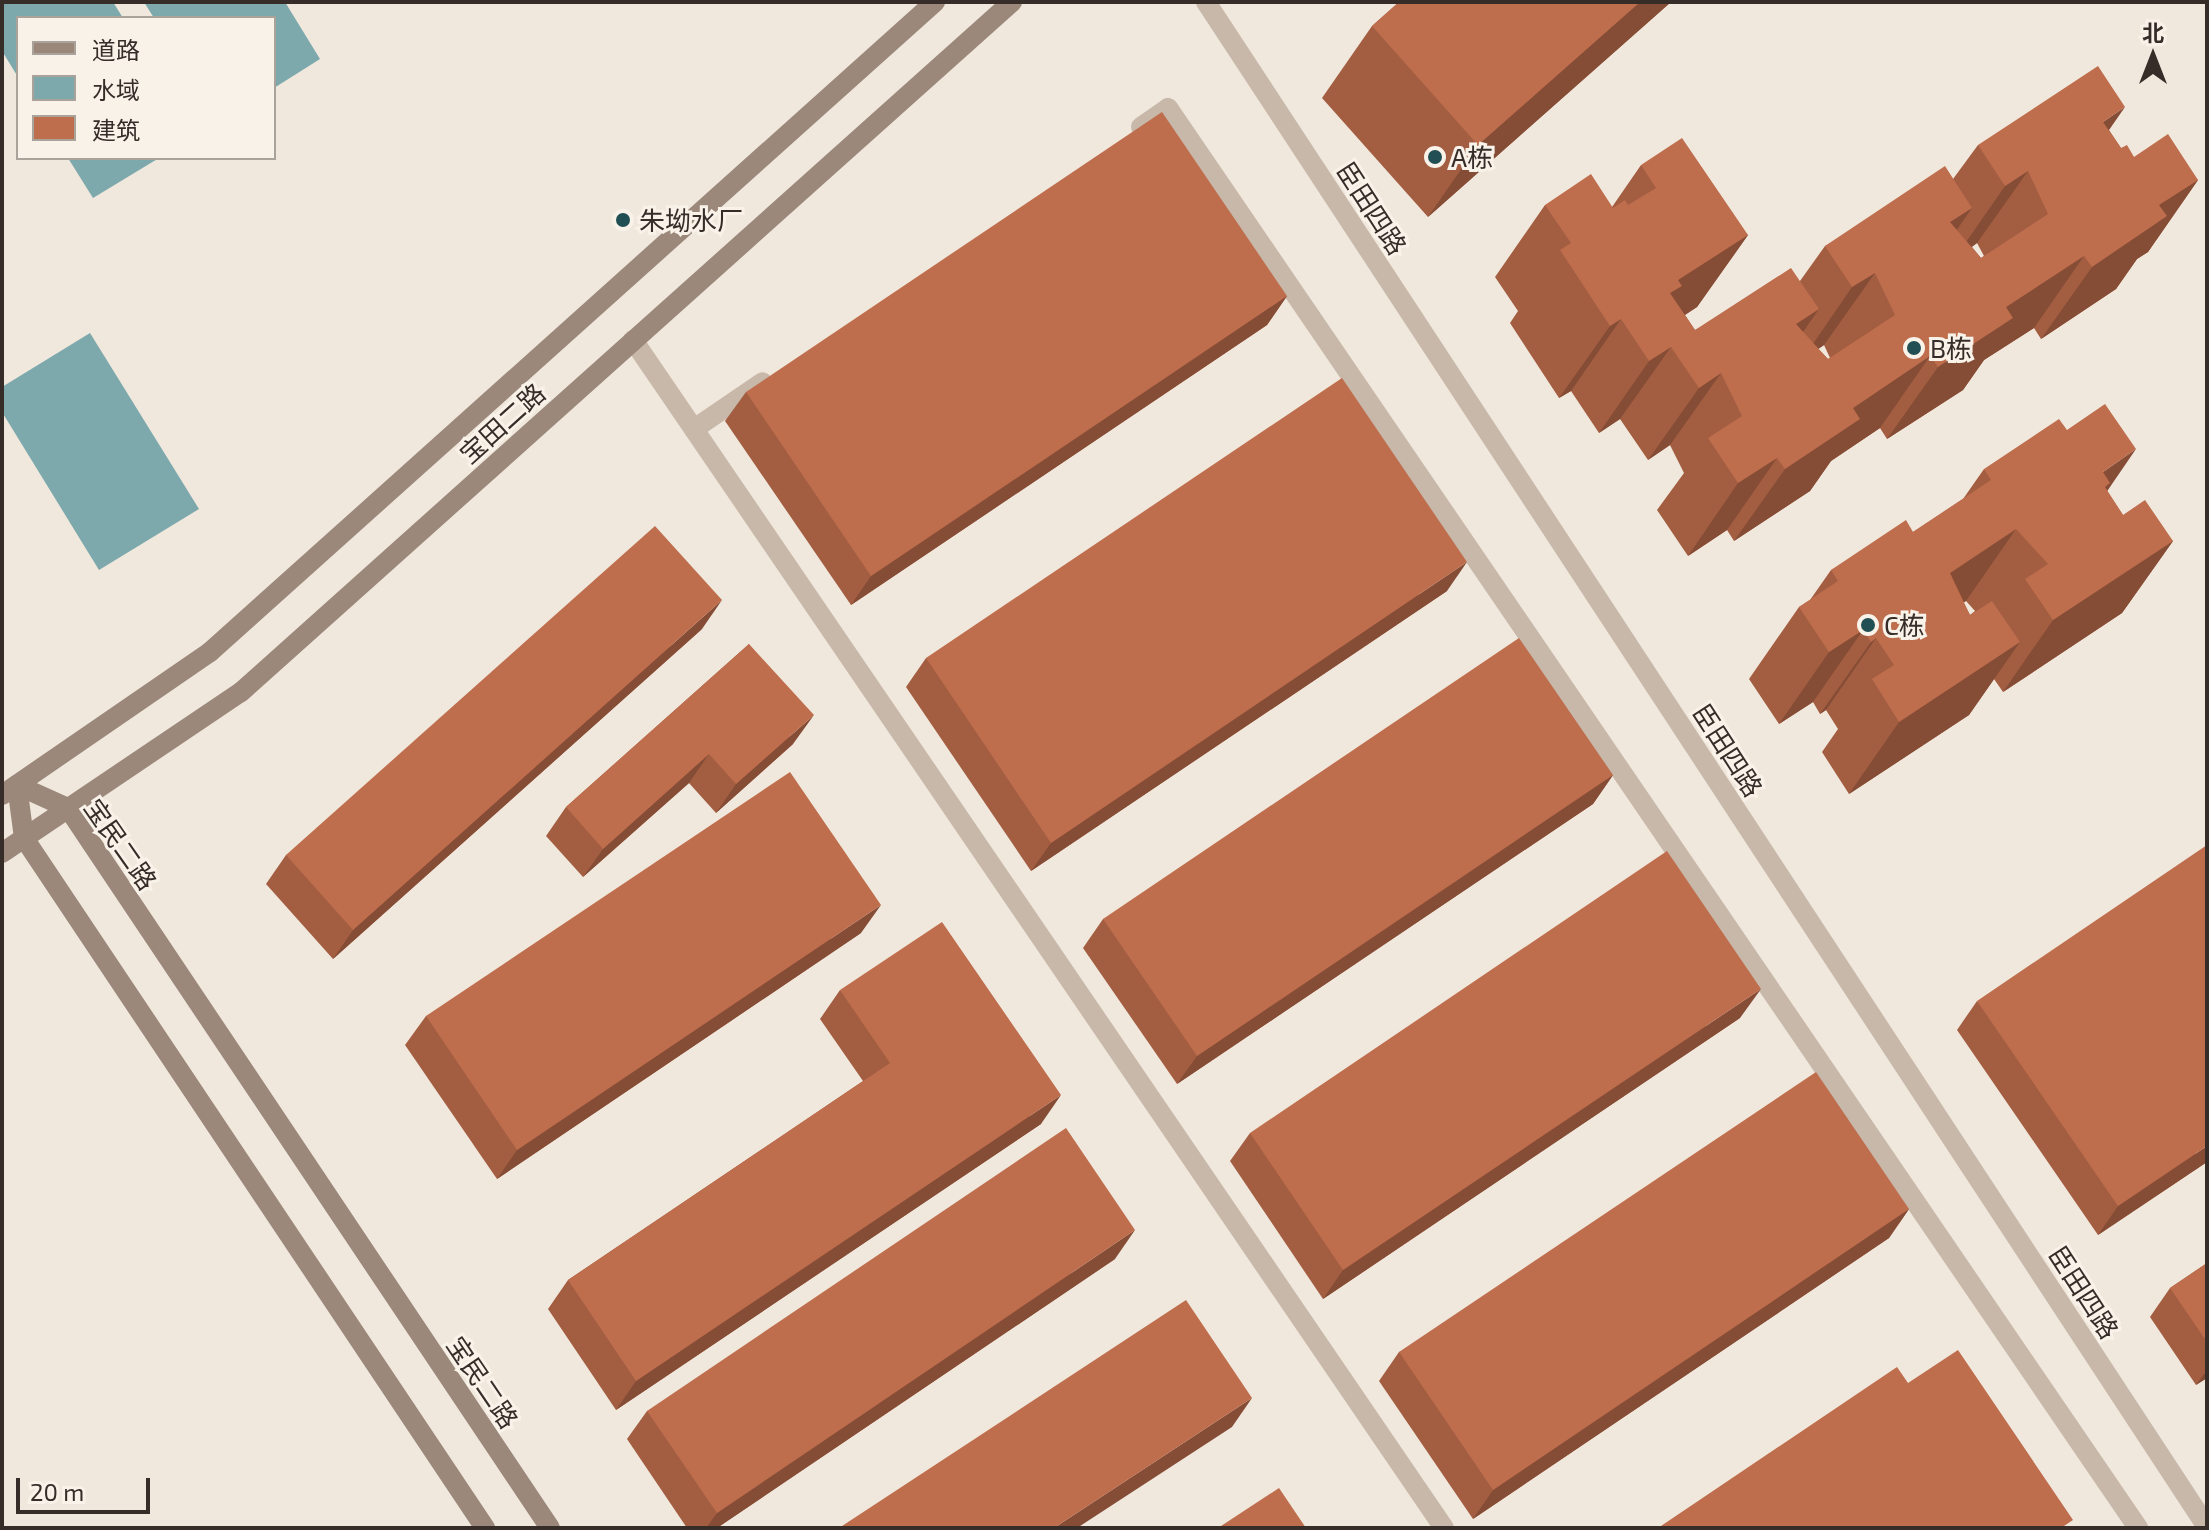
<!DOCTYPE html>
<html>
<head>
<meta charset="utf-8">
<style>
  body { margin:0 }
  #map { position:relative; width:2209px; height:1530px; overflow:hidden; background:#f0e8dd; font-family:"Exo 2","Noto Sans SC",sans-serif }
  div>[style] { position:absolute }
  .water>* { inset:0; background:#7da8ac }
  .lane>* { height:20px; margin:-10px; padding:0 10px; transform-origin:10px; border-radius:10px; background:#c8b8a9 }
  .street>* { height:20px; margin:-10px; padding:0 10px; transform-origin:10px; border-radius:10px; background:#c8b8a9 }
  .secondary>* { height:20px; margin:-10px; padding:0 10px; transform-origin:10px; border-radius:10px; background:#9b887b }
  .wall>* { inset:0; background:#a35e42 }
  .shaded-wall>* { inset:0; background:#854c36 }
  .building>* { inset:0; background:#be6d4d }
  .dots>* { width:22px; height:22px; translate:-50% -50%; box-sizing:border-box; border:4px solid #f8f2e9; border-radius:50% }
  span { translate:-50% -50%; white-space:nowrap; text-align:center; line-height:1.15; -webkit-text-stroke:6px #f8f2e9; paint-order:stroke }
  .poi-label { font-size:26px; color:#362d29 }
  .left { translate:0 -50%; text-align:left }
  .street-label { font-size:26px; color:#362d29 }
  .frame { position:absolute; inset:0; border:4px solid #362d29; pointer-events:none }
  .legend { position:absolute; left:16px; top:16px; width:260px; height:144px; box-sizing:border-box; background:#f8f2e9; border:2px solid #aaa39c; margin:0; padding:10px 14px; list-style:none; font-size:24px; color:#362d29 }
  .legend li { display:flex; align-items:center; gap:16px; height:40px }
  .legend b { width:40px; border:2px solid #aaa39c }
  .north { position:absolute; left:2113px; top:16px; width:80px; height:80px; -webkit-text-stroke:6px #f8f2e9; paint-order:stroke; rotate:0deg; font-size:22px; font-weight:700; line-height:32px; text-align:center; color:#362d29 }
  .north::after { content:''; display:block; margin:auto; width:28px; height:36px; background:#362d29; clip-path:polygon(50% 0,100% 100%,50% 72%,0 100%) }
  .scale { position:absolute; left:16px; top:1478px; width:134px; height:36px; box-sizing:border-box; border:4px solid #362d29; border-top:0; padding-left:10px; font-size:24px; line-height:28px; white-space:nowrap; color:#362d29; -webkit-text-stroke:6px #f8f2e9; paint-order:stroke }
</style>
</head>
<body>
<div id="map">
  <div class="water">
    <div style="clip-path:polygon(2px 2px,113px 2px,123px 18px,18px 18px,18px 77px,2px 51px)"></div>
    <div style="clip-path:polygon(144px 2px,285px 2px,320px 59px,274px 88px,274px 18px,154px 18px)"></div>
    <div style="clip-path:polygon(68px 158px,159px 158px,93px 198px)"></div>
    <div style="clip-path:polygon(90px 333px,199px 509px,99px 570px,2px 412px,2px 387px)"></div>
  </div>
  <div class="lane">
    <div style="left:1141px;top:127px;width:33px;rotate:-35deg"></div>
    <div style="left:1168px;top:108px;width:1720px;rotate:55.66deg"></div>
    <div style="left:633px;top:340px;width:1438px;rotate:55.68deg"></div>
    <div style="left:694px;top:429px;width:83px;rotate:-34.3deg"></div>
  </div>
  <div class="street">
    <div style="left:1206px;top:2px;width:1824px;rotate:56.72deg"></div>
  </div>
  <div class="secondary">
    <div style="left:17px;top:785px;width:56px;rotate:24.3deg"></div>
    <div style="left:68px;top:808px;width:866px;rotate:56.2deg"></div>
    <div style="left:17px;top:785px;width:53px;rotate:82.5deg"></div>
    <div style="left:24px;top:838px;width:830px;rotate:56.25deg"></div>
    <div style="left:2px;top:795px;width:252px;rotate:-34.5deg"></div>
    <div style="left:210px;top:652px;width:974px;rotate:-41.88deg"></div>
    <div style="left:2px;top:853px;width:288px;rotate:-34deg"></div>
    <div style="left:241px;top:692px;width:1035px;rotate:-41.83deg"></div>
  </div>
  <div class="wall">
    <div style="clip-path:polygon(1399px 2px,1671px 2px,1428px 217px,1322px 98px,1372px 26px)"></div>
    <div style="clip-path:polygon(evenodd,2109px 130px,2121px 148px,2134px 157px,2198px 180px,2148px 252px,2137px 259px,2116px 289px,2041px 339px,2034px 328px,1984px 360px,1963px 390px,1887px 439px,1880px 428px,1831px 461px,1810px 491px,1734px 541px,1727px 530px,1688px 556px,1657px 510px,1684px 473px,1670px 445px,1648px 460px,1620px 419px,1599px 433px,1571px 391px,1559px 398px,1510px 323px,1518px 311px,1495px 277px,1545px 205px,1612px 207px,1641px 165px,1748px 235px,1697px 307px,1685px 315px,1695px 330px,1800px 281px,1825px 246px,1953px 179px,1978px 145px,2109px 130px,1977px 243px,1984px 256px,1981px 258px,1972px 247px,1977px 243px,2109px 130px,1824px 345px,1830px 358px,1828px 359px,1818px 349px,1824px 345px)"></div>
    <div style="clip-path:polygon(1287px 296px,1267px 325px,851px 605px,725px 421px,746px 392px)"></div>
    <div style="clip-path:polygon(evenodd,1984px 469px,2107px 491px,2123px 515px,2173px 541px,2122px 613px,2003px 692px,1994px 679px,1969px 715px,1849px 794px,1822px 752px,1838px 729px,1826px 710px,1820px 714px,1813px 702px,1779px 724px,1749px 679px,1799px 607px,1810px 600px,1831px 570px,1913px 532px,1963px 499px,1984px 469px,1966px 601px,1975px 611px,1970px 615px,1963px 602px,1966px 601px)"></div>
    <div style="clip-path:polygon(1447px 591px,1031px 871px,906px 687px,926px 658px)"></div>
    <div style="clip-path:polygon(702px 629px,333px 959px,266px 884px,286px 855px)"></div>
    <div style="clip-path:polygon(749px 644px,793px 744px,716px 813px,689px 783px,583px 877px,546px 836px,566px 807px)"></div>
    <div style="clip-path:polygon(1613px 775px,1593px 804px,1177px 1084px,1083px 948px,1103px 919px)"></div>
    <div style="clip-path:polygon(861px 933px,497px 1179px,405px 1045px,426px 1016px)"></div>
    <div style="clip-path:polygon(840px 990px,1041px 1124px,616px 1410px,548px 1309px,568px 1280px,863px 1081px,820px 1019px)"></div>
    <div style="clip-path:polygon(1977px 1001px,2207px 1162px,2098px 1235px,1957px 1030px)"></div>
    <div style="clip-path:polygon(1740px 1018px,1323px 1299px,1230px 1161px,1250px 1133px)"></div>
    <div style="clip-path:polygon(1909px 1209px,1889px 1238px,1473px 1519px,1379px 1381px,1399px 1352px)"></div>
    <div style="clip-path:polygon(1115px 1259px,717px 1528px,687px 1528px,627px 1439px,647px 1411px)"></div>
    <div style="clip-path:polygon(2207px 1263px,2207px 1378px,2196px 1385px,2150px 1317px,2170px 1288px)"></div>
  </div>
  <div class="shaded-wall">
    <div style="clip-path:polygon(1640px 2px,1671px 2px,1428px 217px,1478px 145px)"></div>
    <div style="clip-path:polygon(2125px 107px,2075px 179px,2103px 122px)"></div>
    <div style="clip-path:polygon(2028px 171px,1977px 243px,1955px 258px,2005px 186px)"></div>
    <div style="clip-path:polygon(2198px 180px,2148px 252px,2137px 259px,2116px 289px,2041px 339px,2092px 267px,2159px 205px)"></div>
    <div style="clip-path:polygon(1972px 208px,1922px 280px,1950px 222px)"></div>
    <div style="clip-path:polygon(1748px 235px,1697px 307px,1643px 342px,1678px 280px)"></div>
    <div style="clip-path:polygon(2084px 256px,2034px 328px,1984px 360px,1963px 390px,1887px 439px,1938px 367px,2006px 307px)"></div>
    <div style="clip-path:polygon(1875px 273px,1824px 345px,1802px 360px,1852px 287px)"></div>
    <div style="clip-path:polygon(1287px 296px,1267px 325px,851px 605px,871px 576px)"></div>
    <div style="clip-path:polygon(1819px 309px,1769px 381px,1796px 324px)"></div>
    <div style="clip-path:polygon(1621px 319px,1571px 391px,1559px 398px,1610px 326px)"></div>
    <div style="clip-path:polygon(1671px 347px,1620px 419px,1599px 433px,1649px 361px)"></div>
    <div style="clip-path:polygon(1930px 356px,1880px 428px,1831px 461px,1810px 491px,1734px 541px,1785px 469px,1853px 408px)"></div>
    <div style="clip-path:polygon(1721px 373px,1670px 445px,1648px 460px,1699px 388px)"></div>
    <div style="clip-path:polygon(2136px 449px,2086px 522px,2103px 472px)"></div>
    <div style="clip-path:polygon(1777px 458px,1727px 530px,1688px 556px,1738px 483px)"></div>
    <div style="clip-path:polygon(2016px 529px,1966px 601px,1899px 645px,1950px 573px)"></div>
    <div style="clip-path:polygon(2173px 541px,2122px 613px,2003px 692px,2053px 620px)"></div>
    <div style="clip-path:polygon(1467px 562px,1447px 591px,1031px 871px,1051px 843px)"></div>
    <div style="clip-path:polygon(722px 600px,702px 629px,333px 959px,353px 930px)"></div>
    <div style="clip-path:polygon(1863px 630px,1813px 702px,1779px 724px,1829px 652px)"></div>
    <div style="clip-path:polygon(1876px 638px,1826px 710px,1820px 714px,1871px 642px)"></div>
    <div style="clip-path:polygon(2020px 642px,1969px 715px,1849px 794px,1899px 722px)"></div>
    <div style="clip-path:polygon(814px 715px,793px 744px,716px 813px,736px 784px)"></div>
    <div style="clip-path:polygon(709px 754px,689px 783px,583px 877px,603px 849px)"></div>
    <div style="clip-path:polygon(1613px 775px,1593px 804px,1177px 1084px,1197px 1056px)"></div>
    <div style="clip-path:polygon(881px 905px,861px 933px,497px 1179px,517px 1150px)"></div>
    <div style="clip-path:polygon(1761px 989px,1740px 1018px,1323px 1299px,1343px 1270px)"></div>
    <div style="clip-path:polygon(1061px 1095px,1041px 1124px,616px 1410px,636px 1381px)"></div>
    <div style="clip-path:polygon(2207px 1146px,2207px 1162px,2098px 1235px,2118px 1206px)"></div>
    <div style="clip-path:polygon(1909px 1209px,1889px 1238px,1473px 1519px,1493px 1490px)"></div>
    <div style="clip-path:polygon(1135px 1230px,1115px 1259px,717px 1528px,706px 1528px,717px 1513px)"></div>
    <div style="clip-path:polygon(2207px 1370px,2207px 1378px,2196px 1385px)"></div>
    <div style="clip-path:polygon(1252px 1398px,1232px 1427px,1077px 1528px,1054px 1528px)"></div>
  </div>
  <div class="building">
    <div style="clip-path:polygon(1399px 2px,1640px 2px,1478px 145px,1372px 26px)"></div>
    <div style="clip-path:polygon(2098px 66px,2125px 107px,2103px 122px,2121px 148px,2127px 145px,2134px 157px,2168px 134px,2198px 180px,2159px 205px,2167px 216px,2092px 267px,2084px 256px,2006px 307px,2013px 318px,1938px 367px,1930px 356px,1853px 408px,1860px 419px,1785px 469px,1777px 458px,1738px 483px,1708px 438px,1742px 416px,1721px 373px,1699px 388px,1671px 347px,1649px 361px,1621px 319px,1610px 326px,1560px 250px,1571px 243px,1545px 205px,1591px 174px,1613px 208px,1625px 200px,1628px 205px,1656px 188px,1641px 165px,1682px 138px,1748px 235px,1678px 280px,1682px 286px,1670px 293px,1695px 330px,1791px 268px,1819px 309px,1796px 324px,1828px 359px,1895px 315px,1875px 273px,1852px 287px,1825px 246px,1945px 166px,1972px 208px,1950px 222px,1981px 258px,2048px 214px,2028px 171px,2005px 186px,1978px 145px)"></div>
    <div style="clip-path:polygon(1162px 112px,1287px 296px,871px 576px,746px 392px)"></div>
    <div style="clip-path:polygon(1342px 378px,1467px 562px,1051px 843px,926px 658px)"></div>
    <div style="clip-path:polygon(2105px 404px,2136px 449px,2103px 472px,2110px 483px,2105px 487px,2123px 515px,2145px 500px,2173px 541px,2053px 620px,2025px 579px,2048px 564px,2016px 529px,1950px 573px,1970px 615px,1992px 601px,2020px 642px,1899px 722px,1872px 679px,1894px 665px,1876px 638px,1871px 642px,1863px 630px,1829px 652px,1799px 607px,1838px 581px,1831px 570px,1906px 520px,1913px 532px,1991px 480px,1984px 469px,2059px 419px,2067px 430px)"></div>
    <div style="clip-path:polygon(655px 526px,722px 600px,353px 930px,286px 855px)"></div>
    <div style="clip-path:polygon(1519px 638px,1613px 775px,1197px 1056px,1103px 919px)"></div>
    <div style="clip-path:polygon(749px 644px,814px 715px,736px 784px,709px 754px,603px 849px,566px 807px)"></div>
    <div style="clip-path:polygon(790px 772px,881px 905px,517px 1150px,426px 1016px)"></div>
    <div style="clip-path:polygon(2207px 845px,2207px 1146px,2118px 1206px,1977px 1001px)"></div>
    <div style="clip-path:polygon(1667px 851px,1761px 989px,1343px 1270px,1250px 1133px)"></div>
    <div style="clip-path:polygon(942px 922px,1061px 1095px,636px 1381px,568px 1280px,890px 1063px,840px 990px)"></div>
    <div style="clip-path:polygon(1816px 1072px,1909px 1209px,1493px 1490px,1399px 1352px)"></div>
    <div style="clip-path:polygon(1066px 1128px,1135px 1230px,717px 1513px,647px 1411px)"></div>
    <div style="clip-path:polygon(2207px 1263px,2207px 1342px,2170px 1288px)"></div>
    <div style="clip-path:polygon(1186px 1300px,1252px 1398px,1054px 1528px,839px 1528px)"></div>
    <div style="clip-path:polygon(1958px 1350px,2073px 1520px,2061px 1528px,1658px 1528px,1897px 1367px,1908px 1383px)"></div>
    <div style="clip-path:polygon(1279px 1488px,1306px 1528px,1218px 1528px)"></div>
  </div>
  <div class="dots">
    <div style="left:1435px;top:157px;background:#214f54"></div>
    <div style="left:623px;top:220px;background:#214f54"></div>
    <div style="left:1914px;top:348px;background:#214f54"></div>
    <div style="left:1868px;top:625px;background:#214f54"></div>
  </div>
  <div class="poi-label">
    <span class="left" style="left:1451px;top:157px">A栋</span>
    <span class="left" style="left:639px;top:220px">朱坳水厂</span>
    <span class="left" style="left:1930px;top:348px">B栋</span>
    <span class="left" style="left:1884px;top:625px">C栋</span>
  </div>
  <div class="street-label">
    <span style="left:1372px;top:208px;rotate:57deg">臣田四路</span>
    <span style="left:502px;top:423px;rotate:-42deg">宝田二路</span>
    <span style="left:1728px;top:750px;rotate:57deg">臣田四路</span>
    <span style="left:121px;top:844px;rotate:55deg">宝民二路</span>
    <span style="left:2084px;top:1292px;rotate:57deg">臣田四路</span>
    <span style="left:483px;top:1382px;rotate:56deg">宝民二路</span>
  </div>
  <div class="frame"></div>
  <ul class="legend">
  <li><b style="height:10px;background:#9b887b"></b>道路</li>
  <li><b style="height:22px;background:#7da8ac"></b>水域</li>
  <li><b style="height:22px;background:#be6d4d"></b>建筑</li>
  </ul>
  <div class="north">北</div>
  <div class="scale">20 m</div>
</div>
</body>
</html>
